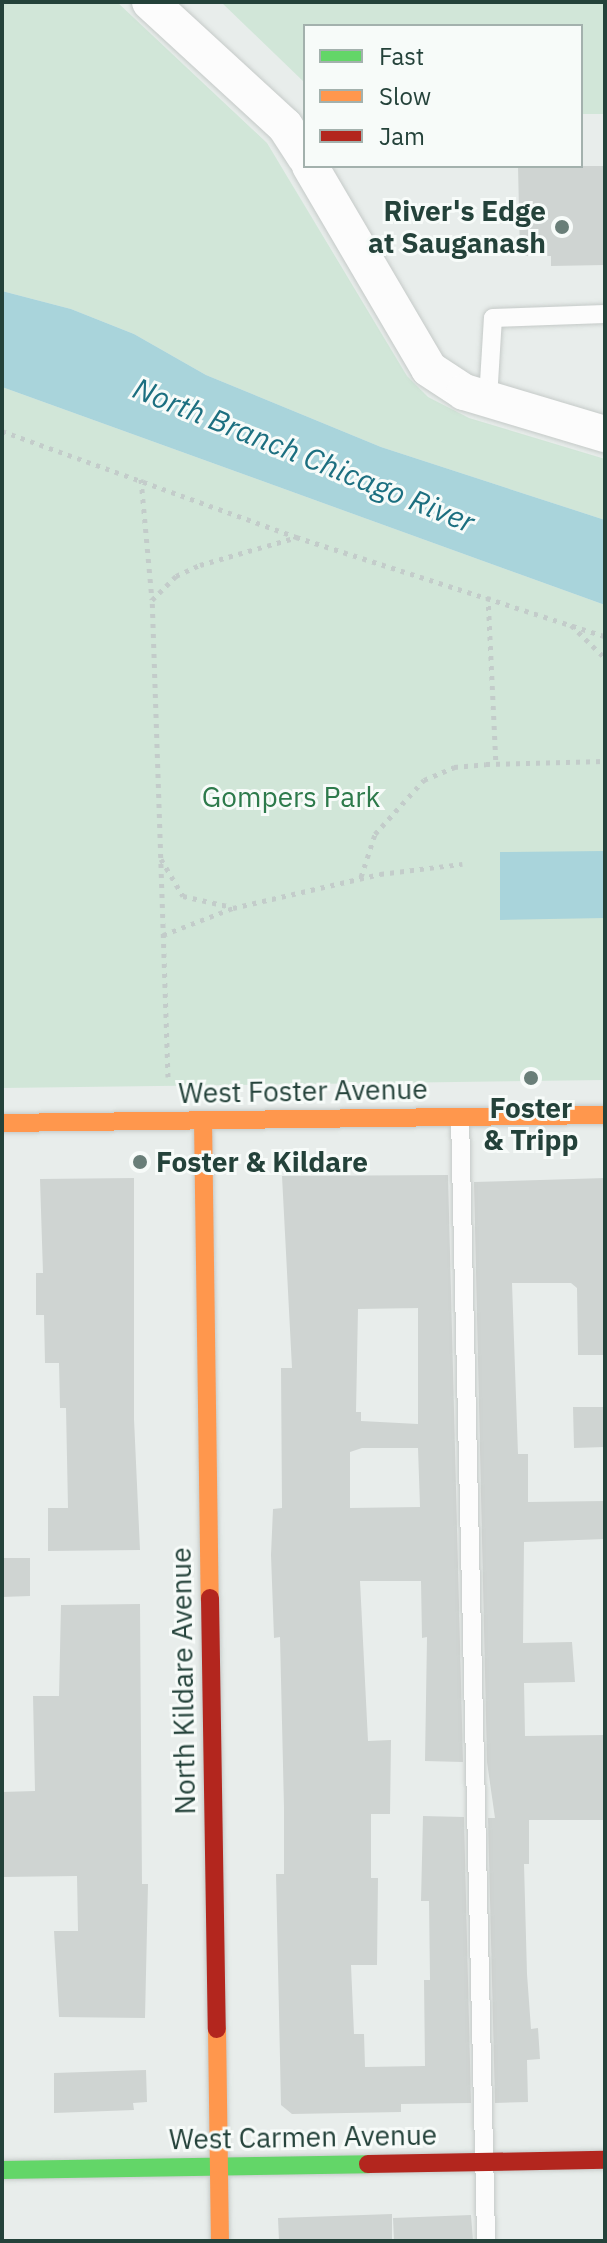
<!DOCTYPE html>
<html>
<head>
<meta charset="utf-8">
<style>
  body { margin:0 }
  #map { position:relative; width:607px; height:2243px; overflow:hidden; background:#e8edeb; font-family:"IBM Plex Sans",sans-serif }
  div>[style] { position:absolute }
  .green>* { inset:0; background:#d1e6d8 }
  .water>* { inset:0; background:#a9d4db }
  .building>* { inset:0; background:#cfd4d2 }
  .path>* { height:5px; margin-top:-2.5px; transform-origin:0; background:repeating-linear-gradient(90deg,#c3ccca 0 4px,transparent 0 10px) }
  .roads { filter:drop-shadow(0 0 2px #c5cac8) drop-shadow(0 0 2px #c5cac8) }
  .lane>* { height:18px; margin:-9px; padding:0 9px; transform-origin:9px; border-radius:9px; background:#fcfcfc }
  .street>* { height:36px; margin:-18px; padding:0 18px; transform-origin:18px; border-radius:18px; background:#fcfcfc }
  .fast>* { height:18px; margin:-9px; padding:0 9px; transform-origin:9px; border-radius:9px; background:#63d668 }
  .slow>* { height:18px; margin:-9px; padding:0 9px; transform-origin:9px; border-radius:9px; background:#ff974d }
  .jam>* { height:18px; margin:-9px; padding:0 9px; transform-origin:9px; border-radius:9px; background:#b3261e }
  .dots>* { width:22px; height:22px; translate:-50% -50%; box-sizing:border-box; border:4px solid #f7fbf9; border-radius:50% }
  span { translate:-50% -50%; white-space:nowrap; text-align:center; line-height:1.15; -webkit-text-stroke:6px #f7fbf9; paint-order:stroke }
  .poi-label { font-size:28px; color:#24423a; font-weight:700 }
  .right { translate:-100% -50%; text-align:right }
  .left { translate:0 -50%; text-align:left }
  .park-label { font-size:28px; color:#2d7a4b }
  .street-label { font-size:28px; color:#24423a }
  .water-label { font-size:30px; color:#1c6f80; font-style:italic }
  .frame { position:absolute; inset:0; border:4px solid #24423a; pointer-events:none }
  .legend { position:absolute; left:303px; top:24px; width:280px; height:144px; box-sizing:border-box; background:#f7fbf9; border:2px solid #a3b1ad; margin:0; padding:10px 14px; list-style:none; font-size:24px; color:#24423a }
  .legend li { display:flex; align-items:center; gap:16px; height:40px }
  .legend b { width:40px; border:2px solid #a3b1ad }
</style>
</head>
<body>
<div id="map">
  <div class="green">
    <div style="clip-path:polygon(2px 2px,117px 2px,267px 143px,407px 376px,428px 397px,469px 418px,605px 459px,605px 520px,381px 447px,206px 375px,134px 334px,71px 309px,2px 291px)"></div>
    <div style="clip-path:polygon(221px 2px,605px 2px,605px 114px,581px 114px,581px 26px,305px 26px,305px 83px)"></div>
    <div style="clip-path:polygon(2px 387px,605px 605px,605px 1080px,2px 1088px)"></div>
  </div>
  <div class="water">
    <div style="clip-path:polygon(2px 291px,71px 309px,134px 334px,206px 375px,381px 447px,605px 520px,605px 605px,2px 387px)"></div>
    <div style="clip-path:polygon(605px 851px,605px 918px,500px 920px,500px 852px)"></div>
  </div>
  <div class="building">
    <div style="clip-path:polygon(518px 166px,605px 166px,605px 265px,551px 266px,551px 256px,520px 256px)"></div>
    <div style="clip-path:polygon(evenodd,448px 1175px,463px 1762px,425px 1761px,427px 1637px,422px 1638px,421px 1581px,360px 1581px,368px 1741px,391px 1740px,390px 1814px,371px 1814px,371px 1878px,378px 1878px,377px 1965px,351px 1965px,354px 2034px,364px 2034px,365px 2067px,425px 2066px,424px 1980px,430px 1980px,429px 1901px,421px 1901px,423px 1816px,464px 1817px,471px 2103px,401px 2104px,401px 2112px,292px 2114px,281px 2105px,276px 1874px,284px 1874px,284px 1808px,280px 1637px,274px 1638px,271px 1555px,273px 1509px,282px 1508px,281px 1368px,292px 1368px,282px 1176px,448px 1175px,418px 1308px,418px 1424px,361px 1421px,361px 1412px,356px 1412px,358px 1309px,418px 1308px,448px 1175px,362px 1448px,418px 1448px,420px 1507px,350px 1508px,350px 1452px,362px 1448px)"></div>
    <div style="clip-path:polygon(134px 1178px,134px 1419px,140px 1550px,48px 1551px,48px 1508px,68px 1508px,66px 1408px,60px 1408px,59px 1363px,45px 1363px,44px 1315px,36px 1315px,36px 1273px,43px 1273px,40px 1179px)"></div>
    <div style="clip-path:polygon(605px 1178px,605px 1355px,578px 1355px,577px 1288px,571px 1283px,512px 1283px,518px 1454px,528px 1454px,528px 1502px,605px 1501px,605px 1539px,524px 1542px,523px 1643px,572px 1642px,575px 1682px,524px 1683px,525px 1736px,605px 1735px,605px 1820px,529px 1820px,529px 1864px,524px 1864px,527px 1974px,531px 2029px,538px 2028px,540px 2059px,527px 2060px,528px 2102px,495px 2103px,488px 1818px,495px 1818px,487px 1762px,474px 1182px)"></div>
    <div style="clip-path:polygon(573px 1407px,605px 1407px,605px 1447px,574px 1448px)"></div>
    <div style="clip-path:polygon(2px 1558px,30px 1558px,30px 1596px,2px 1597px)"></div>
    <div style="clip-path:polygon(140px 1604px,142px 1884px,148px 1884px,145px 2018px,59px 2017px,54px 1931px,78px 1931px,77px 1876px,2px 1877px,2px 1792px,35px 1791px,33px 1696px,59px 1696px,61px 1605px)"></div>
    <div style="clip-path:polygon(146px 2070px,147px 2102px,133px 2103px,134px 2110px,54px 2113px,54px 2073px)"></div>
    <div style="clip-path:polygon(392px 2214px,392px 2241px,279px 2241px,278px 2218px)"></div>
    <div style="clip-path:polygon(471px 2215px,473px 2241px,394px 2241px,393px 2218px)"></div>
  </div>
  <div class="path">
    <div style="left:2px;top:431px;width:313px;rotate:19.8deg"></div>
    <div style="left:296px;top:537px;width:324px;rotate:17.8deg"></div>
    <div style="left:141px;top:479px;width:121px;rotate:84.8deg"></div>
    <div style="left:488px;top:596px;width:168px;rotate:87.3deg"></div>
    <div style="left:571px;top:625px;width:47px;rotate:44.1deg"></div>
    <div style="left:161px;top:859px;width:43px;rotate:59.3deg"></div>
    <div style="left:183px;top:896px;width:50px;rotate:12.7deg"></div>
    <div style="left:361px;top:877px;width:45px;rotate:-72deg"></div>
    <div style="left:375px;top:834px;width:73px;rotate:-47.8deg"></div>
    <div style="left:424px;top:780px;width:33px;rotate:-23deg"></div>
    <div style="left:454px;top:767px;width:32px;rotate:-5deg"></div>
    <div style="left:486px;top:764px;width:119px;rotate:-1.4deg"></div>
    <div style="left:163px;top:935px;width:75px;rotate:-21.1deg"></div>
    <div style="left:233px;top:908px;width:151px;rotate:-13deg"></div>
    <div style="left:380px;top:874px;width:83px;rotate:-7deg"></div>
    <div style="left:168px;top:1077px;width:477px;rotate:-91.9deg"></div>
    <div style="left:152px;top:600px;width:34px;rotate:-45deg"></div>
    <div style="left:176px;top:576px;width:26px;rotate:-25deg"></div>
    <div style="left:200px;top:565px;width:98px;rotate:-16deg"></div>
  </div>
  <div class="roads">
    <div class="lane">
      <div style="left:488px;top:399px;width:81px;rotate:-86.5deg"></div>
      <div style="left:493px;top:318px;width:112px;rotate:-2deg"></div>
      <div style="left:460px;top:1117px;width:1124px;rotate:88.67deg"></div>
    </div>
    <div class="street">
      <div style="left:150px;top:2px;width:183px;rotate:42.6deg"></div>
      <div style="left:285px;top:126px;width:37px;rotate:57deg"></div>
      <div style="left:310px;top:166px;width:235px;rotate:59.6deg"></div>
      <div style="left:429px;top:369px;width:42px;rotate:33.3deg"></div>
      <div style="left:464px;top:392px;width:147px;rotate:16.6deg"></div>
    </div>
    <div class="fast">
      <div style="left:2px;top:2170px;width:366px;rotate:-0.9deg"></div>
    </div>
    <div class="slow">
      <div style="left:203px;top:1120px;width:478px;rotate:89.2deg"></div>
      <div style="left:2px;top:1123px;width:603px;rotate:-0.76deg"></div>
      <div style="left:217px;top:2029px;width:212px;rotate:89.2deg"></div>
    </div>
    <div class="jam">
      <div style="left:210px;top:1598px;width:431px;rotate:89.1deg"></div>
      <div style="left:368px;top:2164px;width:237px;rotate:-1deg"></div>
    </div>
  </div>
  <div class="dots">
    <div style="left:562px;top:227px;background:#697e78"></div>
    <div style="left:531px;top:1078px;background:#697e78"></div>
    <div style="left:140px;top:1162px;background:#697e78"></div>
  </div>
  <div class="poi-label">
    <span class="right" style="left:546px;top:227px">River's Edge<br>at Sauganash</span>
    <span style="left:531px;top:1124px">Foster<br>&amp; Tripp</span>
    <span class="left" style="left:156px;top:1162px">Foster &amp; Kildare</span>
  </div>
  <div class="park-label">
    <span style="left:291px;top:797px">Gompers Park</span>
  </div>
  <div class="street-label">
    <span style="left:303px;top:1091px;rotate:-1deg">West Foster Avenue</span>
    <span style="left:183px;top:1681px;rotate:-91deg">North Kildare Avenue</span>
    <span style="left:303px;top:2137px;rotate:-1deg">West Carmen Avenue</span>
  </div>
  <div class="water-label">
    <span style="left:304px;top:455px;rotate:22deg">North Branch Chicago River</span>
  </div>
  <div class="frame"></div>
  <ul class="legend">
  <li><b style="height:10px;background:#63d668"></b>Fast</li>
  <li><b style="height:10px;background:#ff974d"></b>Slow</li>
  <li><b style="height:10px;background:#b3261e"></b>Jam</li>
  </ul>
</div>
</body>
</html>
